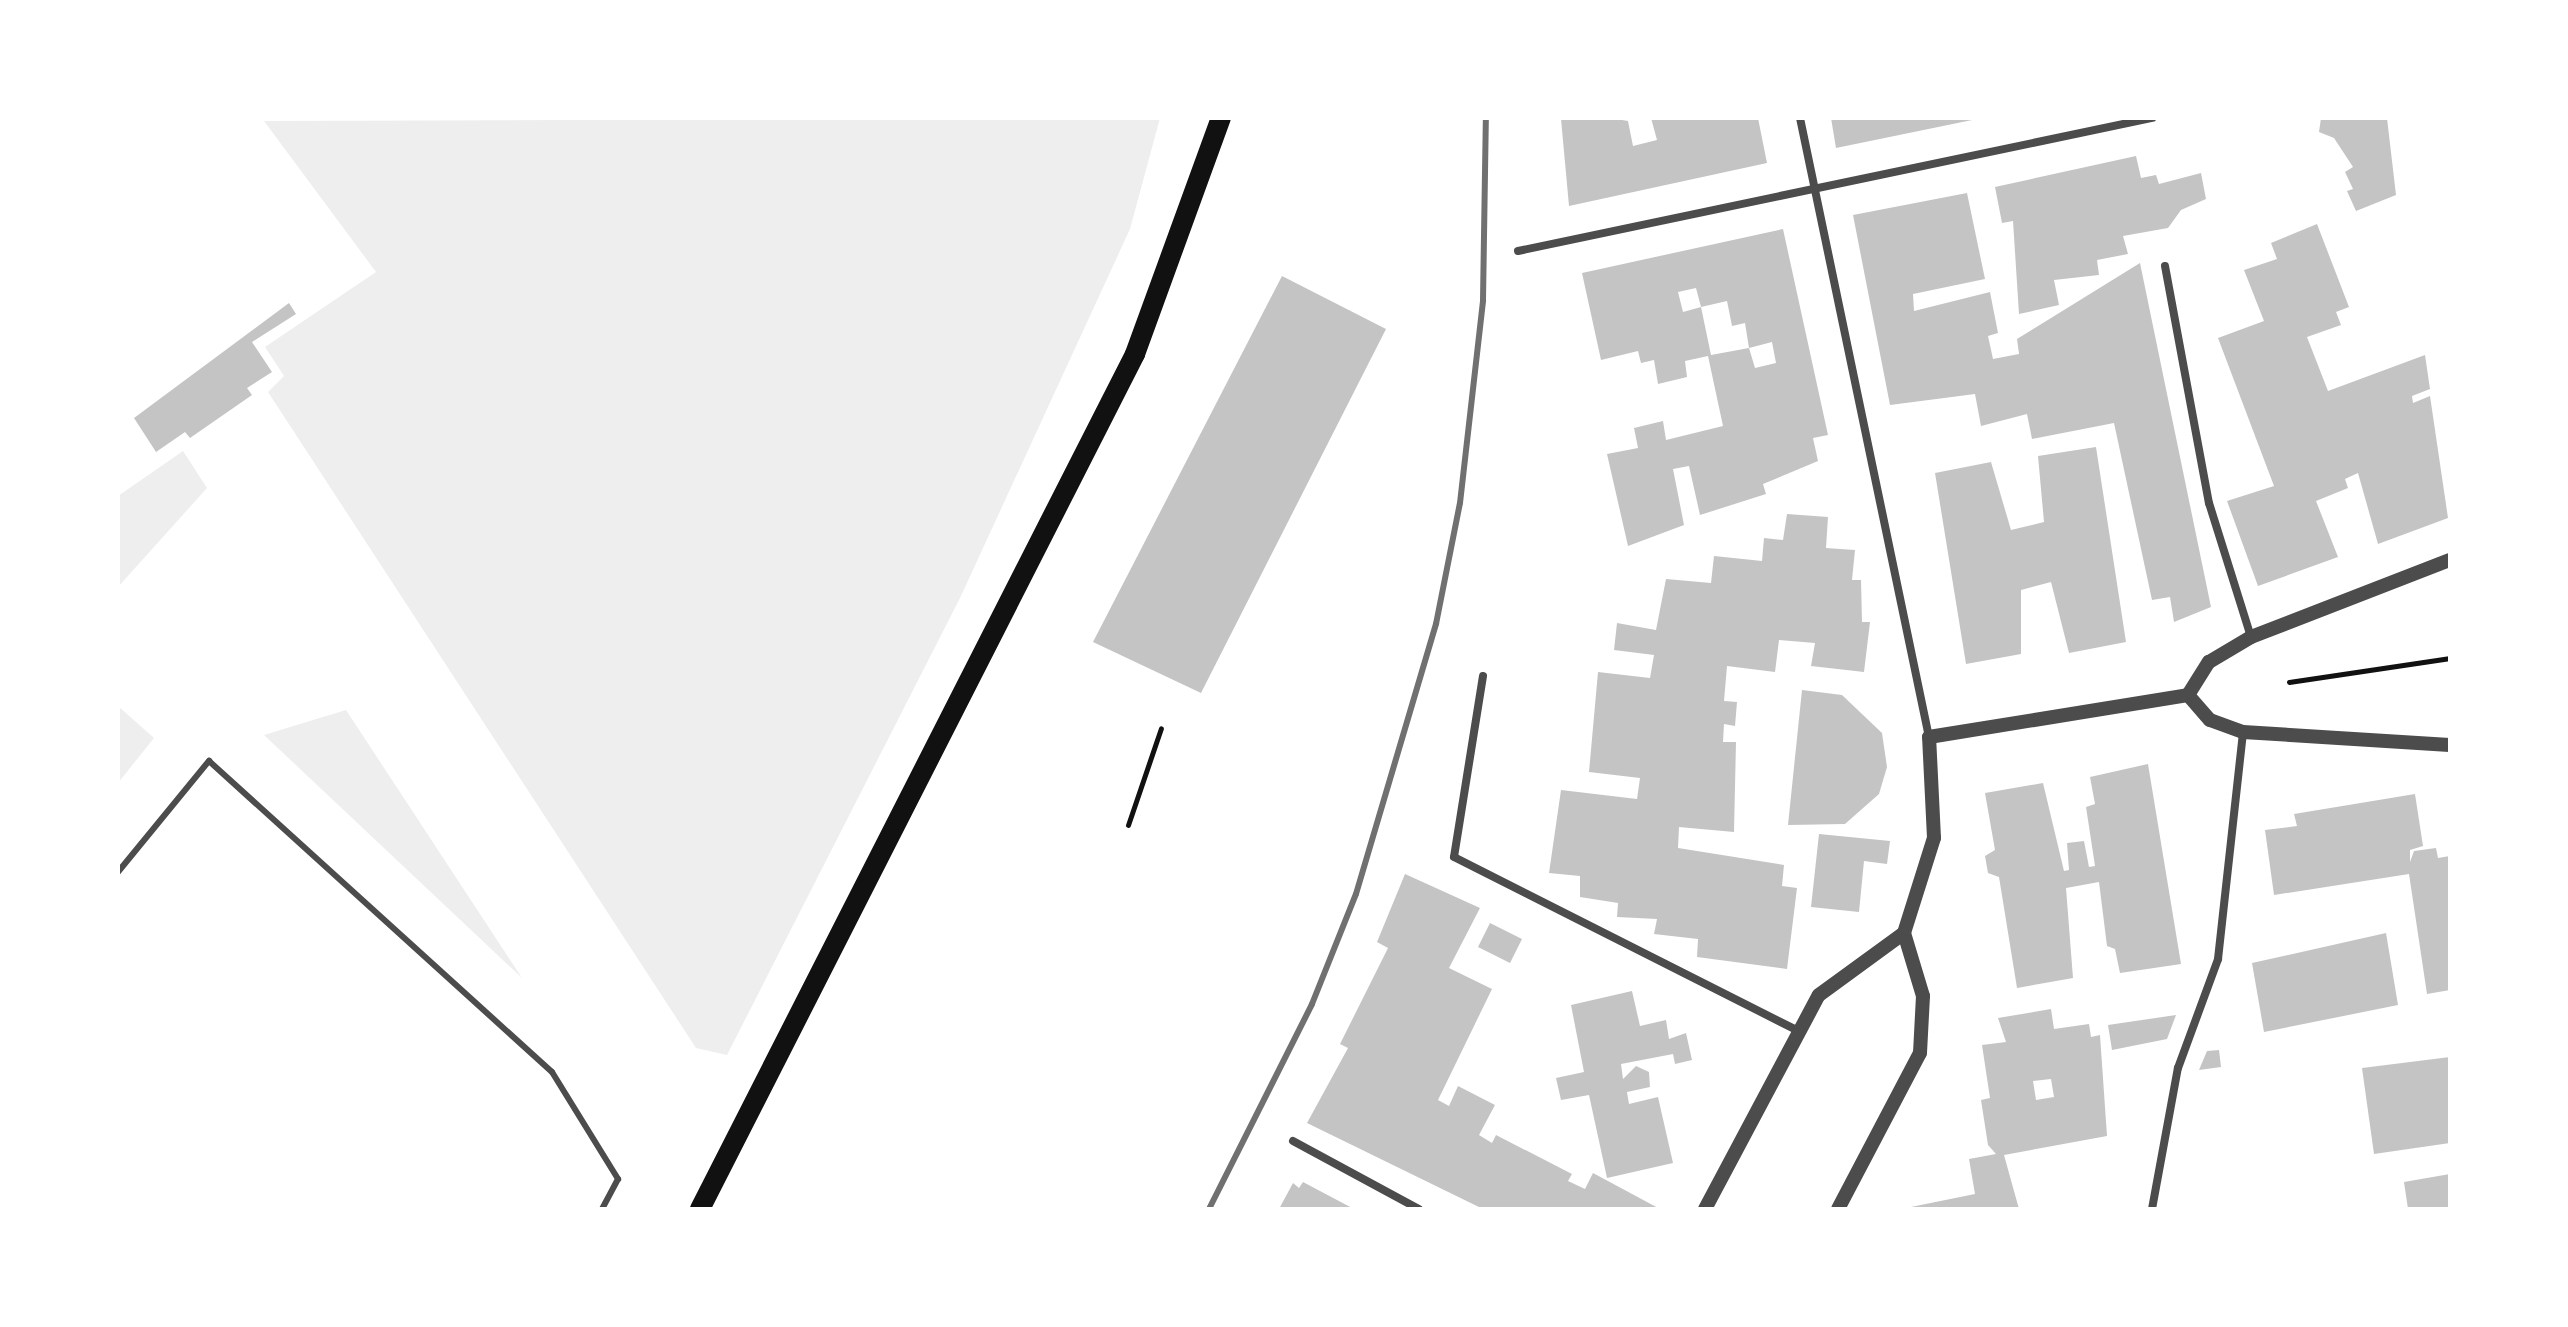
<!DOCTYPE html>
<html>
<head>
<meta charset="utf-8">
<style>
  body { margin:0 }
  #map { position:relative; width:2568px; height:1327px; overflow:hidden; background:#fff; font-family:Mulish,sans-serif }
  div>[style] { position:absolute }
  .green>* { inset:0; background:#eee }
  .building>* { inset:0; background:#c4c4c4 }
  .path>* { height:5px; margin:-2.5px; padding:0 2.5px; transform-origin:2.5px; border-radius:2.5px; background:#111 }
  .service>* { height:6px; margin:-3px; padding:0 3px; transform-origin:3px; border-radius:3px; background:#4c4c4c }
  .minor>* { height:8px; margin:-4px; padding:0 4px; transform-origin:4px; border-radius:4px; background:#4c4c4c }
  .tertiary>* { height:14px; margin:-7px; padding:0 7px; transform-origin:7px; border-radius:7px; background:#4c4c4c }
  .primary>* { height:20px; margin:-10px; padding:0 10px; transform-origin:10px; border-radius:10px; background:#111 }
  .rail>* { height:6px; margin:-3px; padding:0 3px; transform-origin:3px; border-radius:3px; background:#707070 }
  span { translate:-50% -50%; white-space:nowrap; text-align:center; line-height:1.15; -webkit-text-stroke:7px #fff; paint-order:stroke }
  .frame { position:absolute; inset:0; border:120px solid #fff; pointer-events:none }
</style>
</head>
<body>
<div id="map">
  <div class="green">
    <div style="clip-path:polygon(1160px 118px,1130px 229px,960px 598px,727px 1055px,696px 1048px,268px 392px,284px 376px,265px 347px,376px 272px,264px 121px)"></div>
    <div style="clip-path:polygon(183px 451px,207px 488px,118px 587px,118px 496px)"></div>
    <div style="clip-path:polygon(118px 706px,154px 738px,118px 783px)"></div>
    <div style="clip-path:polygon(346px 710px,522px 978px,264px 735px)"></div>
  </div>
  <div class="building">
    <div style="clip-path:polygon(1610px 118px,1628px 121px,1633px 146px,1657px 140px,1651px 118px,1758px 118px,1767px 163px,1569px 206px,1561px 119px)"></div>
    <div style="clip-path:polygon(1831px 118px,1976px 118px,1977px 119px,1836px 148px)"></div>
    <div style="clip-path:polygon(2321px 118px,2387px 118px,2396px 195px,2356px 211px,2347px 191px,2353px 189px,2345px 172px,2353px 167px,2334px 138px,2319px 132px)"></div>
    <div style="clip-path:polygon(2136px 156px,2141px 178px,2156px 175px,2159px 184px,2201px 173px,2206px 199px,2181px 210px,2168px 228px,2123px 236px,2128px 254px,2097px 260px,2099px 275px,2054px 280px,2059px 305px,2019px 314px,2013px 221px,2002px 223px,1995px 187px)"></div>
    <div style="clip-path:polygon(1967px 193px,1985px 279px,1913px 294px,1914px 311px,1990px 292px,1998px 333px,1988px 336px,1993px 359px,2019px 354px,2017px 339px,2140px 263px,2211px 607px,2174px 622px,2170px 597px,2152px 600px,2114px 423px,2032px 439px,2027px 414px,1981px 426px,1975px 394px,1890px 405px,1853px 215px)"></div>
    <div style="clip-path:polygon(2317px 224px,2349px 307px,2336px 312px,2341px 325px,2307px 337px,2328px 391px,2425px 355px,2430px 389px,2412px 396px,2413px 403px,2430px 396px,2448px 518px,2378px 544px,2358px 473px,2345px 479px,2348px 488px,2316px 501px,2338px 557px,2258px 586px,2227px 501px,2274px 486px,2218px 338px,2264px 321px,2244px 270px,2277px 259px,2271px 243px)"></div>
    <div style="clip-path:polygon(evenodd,1783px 229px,1828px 435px,1813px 438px,1818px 461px,1763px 484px,1766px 494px,1700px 515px,1689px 466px,1673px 469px,1684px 525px,1628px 546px,1607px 454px,1638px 448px,1634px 428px,1663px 421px,1666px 440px,1723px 426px,1708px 356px,1685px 361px,1687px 377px,1658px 384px,1654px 360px,1641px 363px,1638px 351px,1601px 360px,1582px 273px,1783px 229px,1696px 288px,1701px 307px,1727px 301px,1732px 326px,1745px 323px,1749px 348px,1711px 355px,1701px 307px,1683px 312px,1678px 292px,1696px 288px,1783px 229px,1772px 342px,1776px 363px,1755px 368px,1749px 348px,1772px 342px)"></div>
    <div style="clip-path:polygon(1282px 276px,1386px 329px,1201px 693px,1093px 642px)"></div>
    <div style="clip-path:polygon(289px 303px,296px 314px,252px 342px,272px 372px,247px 388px,252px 395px,190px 438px,185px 432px,156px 452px,134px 418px)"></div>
    <div style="clip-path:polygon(2096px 447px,2126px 642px,2069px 653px,2051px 582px,2021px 590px,2021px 654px,1966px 664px,1935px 473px,1991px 462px,2011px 530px,2044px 522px,2038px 456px)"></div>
    <div style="clip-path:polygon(1787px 514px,1828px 517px,1826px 548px,1855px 550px,1852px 580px,1861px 580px,1862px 622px,1870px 622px,1864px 672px,1811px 666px,1815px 643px,1779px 640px,1775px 672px,1727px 666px,1724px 701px,1737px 702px,1735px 726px,1724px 724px,1723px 742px,1736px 742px,1734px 832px,1679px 827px,1678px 848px,1784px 865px,1782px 886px,1797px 888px,1787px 969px,1697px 957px,1698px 939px,1654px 934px,1657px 919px,1617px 917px,1618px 903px,1580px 897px,1580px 876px,1549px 873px,1561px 790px,1637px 799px,1640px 778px,1589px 772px,1598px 672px,1650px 678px,1654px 655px,1614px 650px,1617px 623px,1656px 630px,1666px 579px,1711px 583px,1714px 556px,1762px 561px,1764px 538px,1783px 540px)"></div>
    <div style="clip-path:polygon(1802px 690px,1842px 695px,1882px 733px,1887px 767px,1879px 794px,1845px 824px,1788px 825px)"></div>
    <div style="clip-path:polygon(2148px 764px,2181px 964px,2120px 973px,2115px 949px,2107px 946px,2099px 882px,2066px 888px,2073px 978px,2017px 988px,1999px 877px,1988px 873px,1985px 856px,1995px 850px,1985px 793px,2043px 783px,2064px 871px,2069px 870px,2067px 843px,2084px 841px,2089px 867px,2095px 866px,2086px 807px,2095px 804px,2090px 777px)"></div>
    <div style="clip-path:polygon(2415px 794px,2423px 846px,2410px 850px,2410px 862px,2414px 851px,2436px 848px,2438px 858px,2450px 856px,2450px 990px,2427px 994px,2409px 874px,2274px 895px,2265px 830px,2297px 826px,2294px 814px)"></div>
    <div style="clip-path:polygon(1819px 834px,1890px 841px,1887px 864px,1864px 861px,1859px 912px,1811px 907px)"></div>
    <div style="clip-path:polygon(1405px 874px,1480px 908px,1449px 968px,1492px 989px,1438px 1100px,1449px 1106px,1458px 1086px,1495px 1105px,1479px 1135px,1492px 1143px,1496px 1135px,1572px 1174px,1568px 1181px,1585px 1189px,1593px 1173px,1660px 1209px,1483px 1209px,1307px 1123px,1348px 1048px,1340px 1044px,1388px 948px,1377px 942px)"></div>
    <div style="clip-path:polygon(1490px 923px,1522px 939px,1510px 963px,1478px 947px)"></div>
    <div style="clip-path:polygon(2386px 933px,2398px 1005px,2264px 1032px,2252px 963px)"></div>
    <div style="clip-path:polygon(1632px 991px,1640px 1026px,1666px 1020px,1669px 1039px,1686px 1033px,1692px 1060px,1675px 1064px,1673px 1054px,1621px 1064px,1623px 1079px,1636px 1066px,1649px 1072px,1650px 1087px,1627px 1092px,1629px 1104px,1658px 1097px,1673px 1163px,1607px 1178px,1589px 1095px,1561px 1100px,1556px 1078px,1584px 1072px,1571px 1005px)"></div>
    <div style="clip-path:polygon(evenodd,2051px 1009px,2054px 1029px,2089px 1024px,2091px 1037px,2100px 1035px,2107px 1136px,2004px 1155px,2019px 1209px,1901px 1209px,1975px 1194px,1969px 1159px,1996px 1154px,1988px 1145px,1981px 1100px,1990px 1098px,1982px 1045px,2006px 1042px,1998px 1018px,2051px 1009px,2051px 1079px,2054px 1097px,2036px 1100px,2033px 1081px,2051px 1079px)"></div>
    <div style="clip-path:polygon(2176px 1015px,2167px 1039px,2112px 1050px,2108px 1025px)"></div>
    <div style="clip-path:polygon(2219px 1050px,2221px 1067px,2199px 1070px,2207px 1051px)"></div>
    <div style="clip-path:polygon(2450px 1057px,2450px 1143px,2374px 1154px,2362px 1068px)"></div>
    <div style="clip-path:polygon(2450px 1174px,2450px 1209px,2408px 1209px,2404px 1182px)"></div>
    <div style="clip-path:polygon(1303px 1182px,1354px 1209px,1279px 1209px,1293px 1183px,1299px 1188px)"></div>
  </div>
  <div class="path">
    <div style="left:2289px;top:682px;width:163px;rotate:-8.5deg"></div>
    <div style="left:1128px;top:825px;width:102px;rotate:-71.2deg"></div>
  </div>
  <div class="service">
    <div style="left:118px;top:872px;width:144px;rotate:-50.7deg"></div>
    <div style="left:209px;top:761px;width:463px;rotate:42.2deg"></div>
    <div style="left:552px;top:1072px;width:126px;rotate:58.3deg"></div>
    <div style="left:618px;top:1179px;width:34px;rotate:118deg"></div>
  </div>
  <div class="minor">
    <div style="left:1800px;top:118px;width:632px;rotate:78.23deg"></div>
    <div style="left:1518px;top:251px;width:648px;rotate:-11.85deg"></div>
    <div style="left:2165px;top:266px;width:241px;rotate:79.5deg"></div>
    <div style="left:2209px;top:503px;width:140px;rotate:72.6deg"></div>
    <div style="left:1483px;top:676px;width:183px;rotate:99.1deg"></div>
    <div style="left:1454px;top:857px;width:383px;rotate:26.8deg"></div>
    <div style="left:1293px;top:1141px;width:143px;rotate:28.4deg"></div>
    <div style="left:2152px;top:1209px;width:143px;rotate:-79.6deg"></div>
    <div style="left:2178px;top:1068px;width:116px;rotate:-69.8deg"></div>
    <div style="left:2218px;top:959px;width:228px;rotate:-83.7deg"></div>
  </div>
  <div class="tertiary">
    <div style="left:2188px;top:695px;width:33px;rotate:49deg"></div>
    <div style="left:2210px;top:720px;width:35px;rotate:20deg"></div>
    <div style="left:2243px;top:732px;width:207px;rotate:3.6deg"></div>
    <div style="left:1705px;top:1209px;width:242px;rotate:-62deg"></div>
    <div style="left:1819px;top:995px;width:105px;rotate:-36.1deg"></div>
    <div style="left:1838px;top:1209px;width:176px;rotate:-62.3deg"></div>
    <div style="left:1920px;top:1053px;width:57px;rotate:-87deg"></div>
    <div style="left:1923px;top:996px;width:66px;rotate:-106.8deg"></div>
    <div style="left:1904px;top:933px;width:100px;rotate:-72.5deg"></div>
    <div style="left:1934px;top:838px;width:101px;rotate:-92.8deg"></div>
    <div style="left:1929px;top:737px;width:262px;rotate:-9.2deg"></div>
    <div style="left:2188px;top:695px;width:39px;rotate:-58deg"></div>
    <div style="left:2209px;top:662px;width:49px;rotate:-30.8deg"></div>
    <div style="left:2251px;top:637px;width:213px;rotate:-21.2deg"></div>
  </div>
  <div class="primary">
    <div style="left:700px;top:1209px;width:959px;rotate:-63.03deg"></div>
    <div style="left:1135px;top:354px;width:251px;rotate:-70deg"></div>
  </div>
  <div class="rail">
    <div style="left:1209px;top:1209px;width:229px;rotate:-63.3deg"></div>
    <div style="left:1312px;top:1004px;width:118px;rotate:-68.2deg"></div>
    <div style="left:1356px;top:894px;width:282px;rotate:-73.5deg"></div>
    <div style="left:1436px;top:624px;width:123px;rotate:-78.8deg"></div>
    <div style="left:1460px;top:503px;width:204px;rotate:-83.5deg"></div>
    <div style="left:1483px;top:300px;width:182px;rotate:-89.1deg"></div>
  </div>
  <div class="frame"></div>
</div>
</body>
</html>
